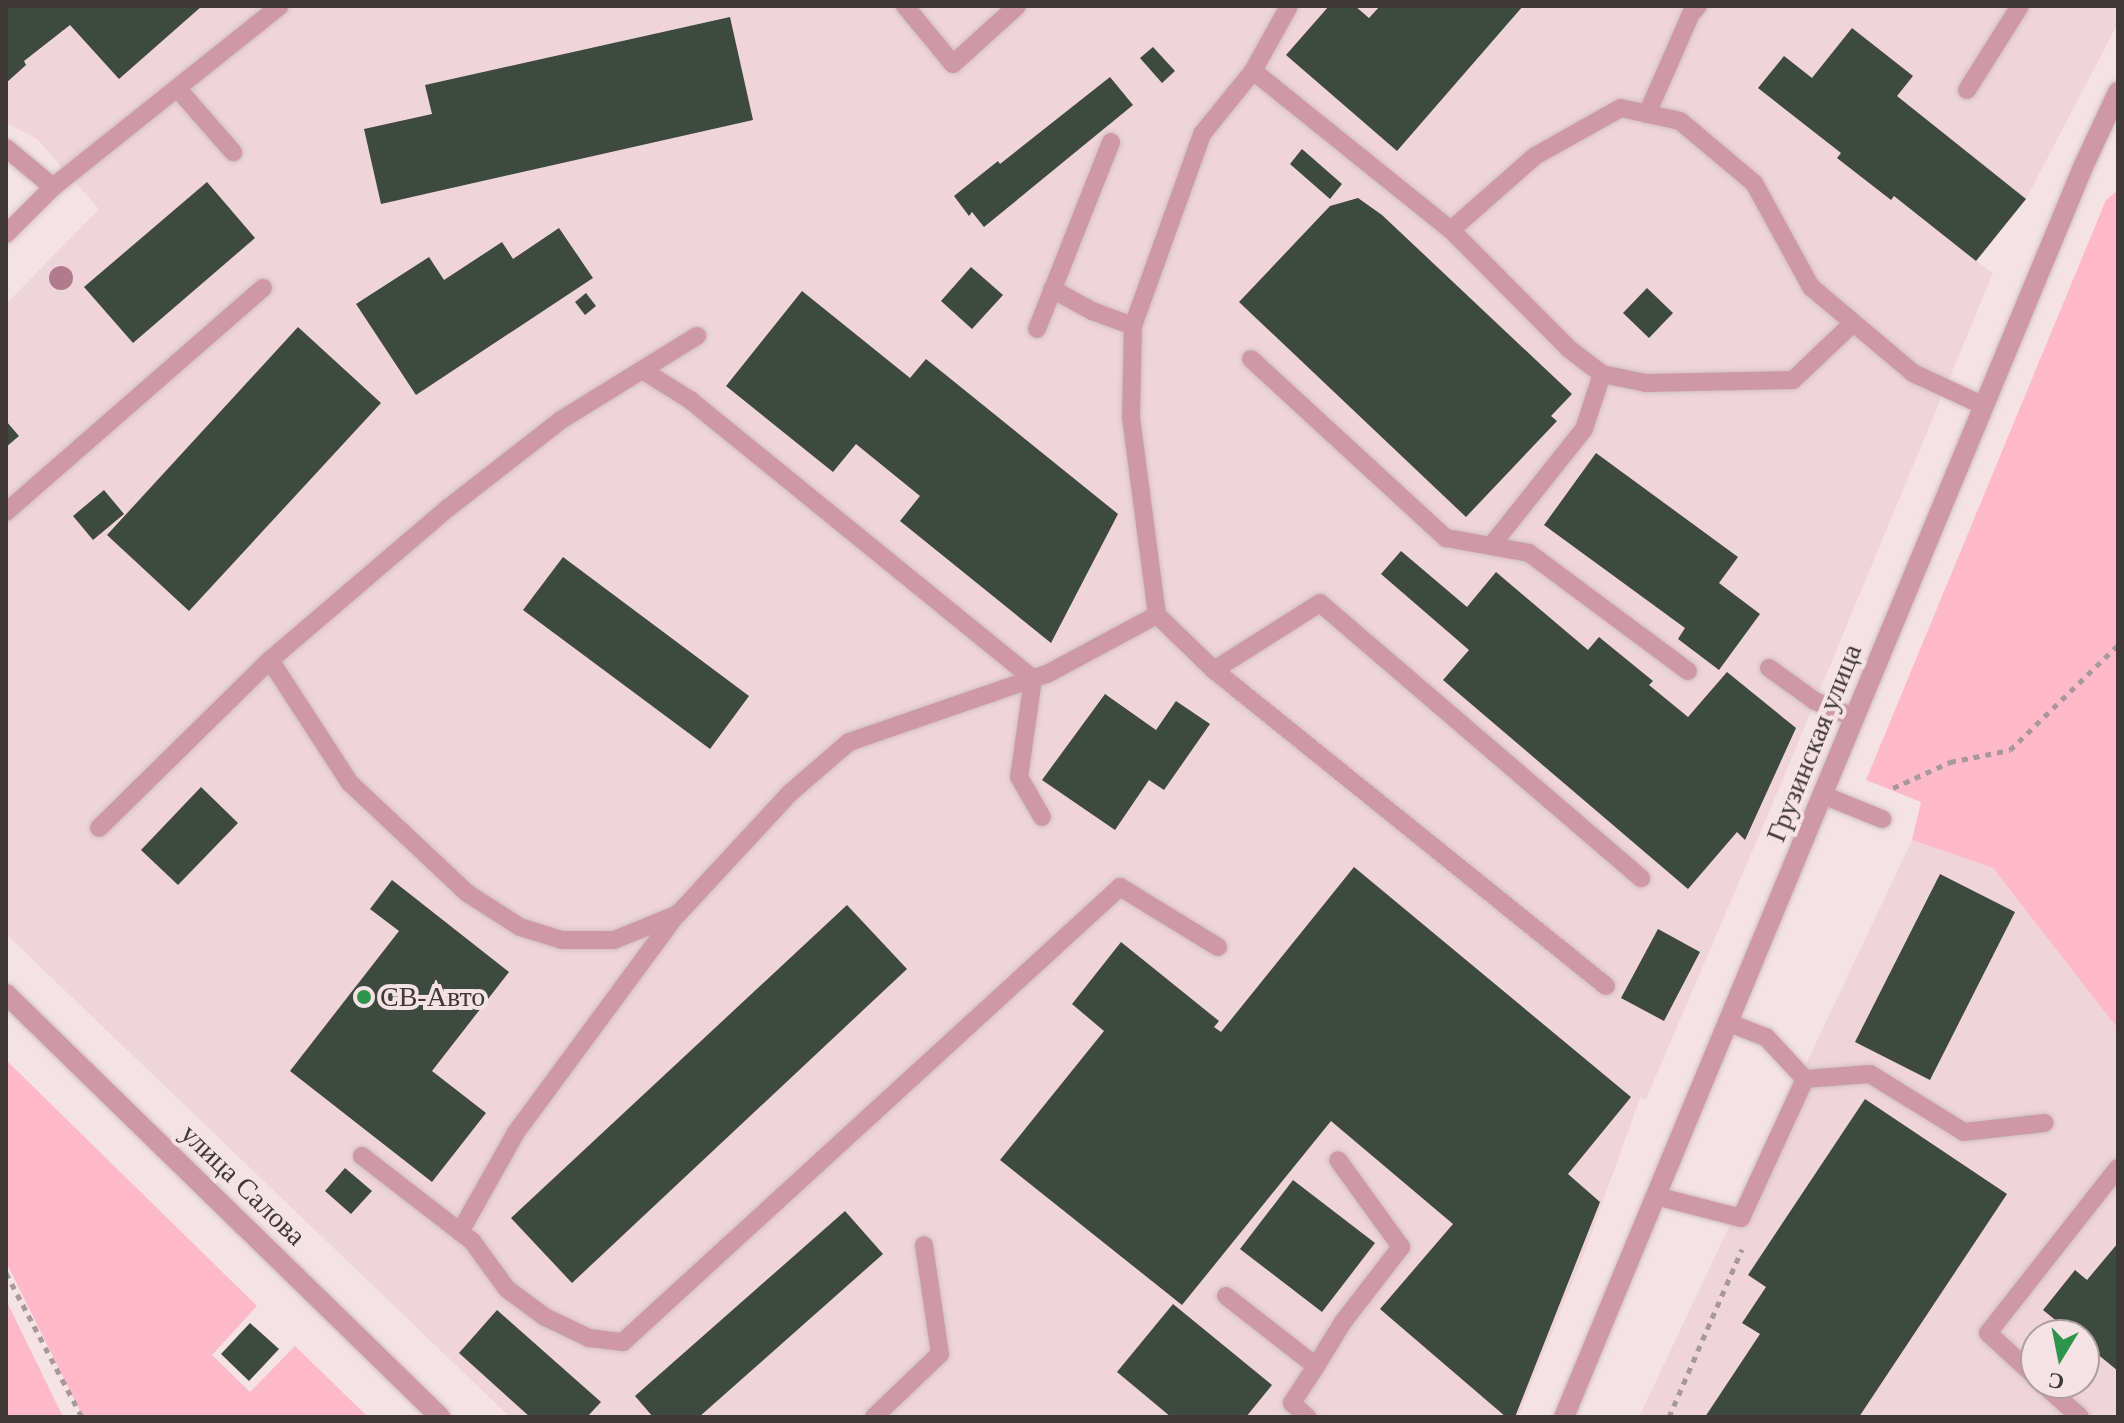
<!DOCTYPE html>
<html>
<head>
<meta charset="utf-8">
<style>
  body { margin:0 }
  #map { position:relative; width:2124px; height:1423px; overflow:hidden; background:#f4e2e6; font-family:"Times New Roman",serif }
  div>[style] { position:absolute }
  .built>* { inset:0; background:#efd4db }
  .green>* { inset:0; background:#fdb8ca }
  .building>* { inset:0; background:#3e493f }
  .path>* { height:5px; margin-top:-2.5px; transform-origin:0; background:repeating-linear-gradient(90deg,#a6989b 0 6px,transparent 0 12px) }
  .roads { filter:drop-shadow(0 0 2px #d0c0c3) drop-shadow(0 0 2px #d0c0c3) }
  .service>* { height:18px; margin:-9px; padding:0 9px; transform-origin:9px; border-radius:9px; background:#cf98a7 }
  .minor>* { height:20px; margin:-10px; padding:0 10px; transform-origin:10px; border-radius:10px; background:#cf98a7 }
  .trees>* { width:24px; height:24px; margin:-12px; border-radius:50%; background:#b17b8d }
  .dots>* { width:22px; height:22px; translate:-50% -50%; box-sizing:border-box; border:4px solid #f4e2e6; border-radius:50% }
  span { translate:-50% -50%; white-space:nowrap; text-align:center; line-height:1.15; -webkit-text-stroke:8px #f4e2e6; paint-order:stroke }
  .street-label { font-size:28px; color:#3f3839 }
  .poi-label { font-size:28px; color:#3f3839 }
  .left { translate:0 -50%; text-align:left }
  .frame { position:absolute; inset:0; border:8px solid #3f3839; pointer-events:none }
  .north { position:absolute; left:2020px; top:1319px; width:80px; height:80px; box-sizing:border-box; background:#f4e2e6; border:2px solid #ac9ea1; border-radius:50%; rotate:190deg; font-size:22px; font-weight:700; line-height:32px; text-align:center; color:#3f3839 }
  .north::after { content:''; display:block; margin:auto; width:28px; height:36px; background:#2e944b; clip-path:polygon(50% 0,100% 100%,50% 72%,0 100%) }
</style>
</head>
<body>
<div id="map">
  <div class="built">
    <div style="clip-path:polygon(6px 6px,2118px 6px,2118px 23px,2026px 199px,1976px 261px,1993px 273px,1778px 791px,1646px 1099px,1640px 1098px,1588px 1243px,1518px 1417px,510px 1417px,6px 934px,6px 304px,99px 209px,37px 139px,6px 123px)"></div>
    <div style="clip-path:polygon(evenodd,1912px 840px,1993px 868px,2118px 1029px,2118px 1417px,1639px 1417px,1912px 840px,2036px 1335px,2084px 1335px,2084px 1383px,2036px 1383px,2036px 1335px)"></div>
  </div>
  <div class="green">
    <div style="clip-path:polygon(2118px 190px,2118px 1029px,1993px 868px,1912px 840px,1921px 802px,1866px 780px,2106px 200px)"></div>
    <div style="clip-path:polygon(6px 1060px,257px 1306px,212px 1355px,250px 1392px,295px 1346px,368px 1417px,83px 1417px,6px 1262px)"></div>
    <div style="clip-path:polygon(6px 1300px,63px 1417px,6px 1417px)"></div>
  </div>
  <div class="building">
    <div style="clip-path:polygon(6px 6px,202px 6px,119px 79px,70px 25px,24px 61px,26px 65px,6px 83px)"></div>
    <div style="clip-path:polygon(1329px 6px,1355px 6px,1369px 18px,1380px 6px,1523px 6px,1397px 151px,1286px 55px)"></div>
    <div style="clip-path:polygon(730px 17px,753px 120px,381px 204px,364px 129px,432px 114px,425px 85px)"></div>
    <div style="clip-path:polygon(1852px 28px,1913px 76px,1897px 96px,2026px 199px,1976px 261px,1894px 196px,1891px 200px,1837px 158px,1841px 153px,1758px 88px,1784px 56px,1812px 78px)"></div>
    <div style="clip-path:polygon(1153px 47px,1175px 71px,1162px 83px,1140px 58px)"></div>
    <div style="clip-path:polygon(1110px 77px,1133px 105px,984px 227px,972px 212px,969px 216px,954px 196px,998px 161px,1000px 164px)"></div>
    <div style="clip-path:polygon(1302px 149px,1342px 184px,1330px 199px,1290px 164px)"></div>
    <div style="clip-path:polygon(207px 182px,255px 238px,133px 343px,84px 287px)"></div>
    <div style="clip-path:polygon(1358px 198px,1382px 215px,1572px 394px,1551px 416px,1557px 421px,1466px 517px,1239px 302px,1330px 206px)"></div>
    <div style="clip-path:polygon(559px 228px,593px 278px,416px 395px,356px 304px,429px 257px,444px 280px,502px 242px,513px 259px)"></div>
    <div style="clip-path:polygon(971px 267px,1003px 295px,972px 329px,941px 301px)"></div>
    <div style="clip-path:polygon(1647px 288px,1673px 313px,1649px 338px,1623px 313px)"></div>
    <div style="clip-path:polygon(802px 291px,910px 378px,926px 359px,1118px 514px,1051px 643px,900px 521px,920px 496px,856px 444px,833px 472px,726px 386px)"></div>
    <div style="clip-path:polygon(586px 293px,596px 306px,585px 315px,575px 302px)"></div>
    <div style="clip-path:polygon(298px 327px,381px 403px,189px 611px,107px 535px)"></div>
    <div style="clip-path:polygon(6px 421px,19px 436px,6px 447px)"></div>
    <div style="clip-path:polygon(1596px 453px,1738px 557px,1719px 583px,1760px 614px,1719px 670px,1678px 639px,1685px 628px,1544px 525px)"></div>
    <div style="clip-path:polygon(104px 490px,124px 514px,93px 540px,73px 516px)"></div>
    <div style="clip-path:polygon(1401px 551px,1467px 607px,1496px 572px,1588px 650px,1599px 637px,1653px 681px,1649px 685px,1688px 717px,1727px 672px,1796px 728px,1745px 840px,1737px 832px,1688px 889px,1443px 680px,1469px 650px,1381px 574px)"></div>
    <div style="clip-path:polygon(563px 557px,749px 696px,710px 749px,523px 610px)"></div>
    <div style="clip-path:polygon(1105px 694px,1156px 730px,1176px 701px,1210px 724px,1164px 790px,1149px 780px,1115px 830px,1042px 780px)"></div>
    <div style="clip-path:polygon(201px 787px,238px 823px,178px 885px,141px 850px)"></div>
    <div style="clip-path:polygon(1354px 867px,1631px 1097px,1568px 1174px,1600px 1202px,1515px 1417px,1506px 1417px,1380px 1309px,1453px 1224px,1331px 1121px,1182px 1305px,1000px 1160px,1104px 1031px,1072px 1004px,1121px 942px,1219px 1021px,1214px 1027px,1221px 1032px)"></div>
    <div style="clip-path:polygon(1940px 874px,2015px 912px,1930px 1080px,1855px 1042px)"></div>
    <div style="clip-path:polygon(392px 880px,509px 972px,432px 1071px,486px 1113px,432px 1182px,290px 1071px,399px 931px,370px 909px)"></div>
    <div style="clip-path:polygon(847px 905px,907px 969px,572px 1283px,511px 1218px)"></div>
    <div style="clip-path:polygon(1658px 929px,1700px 952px,1664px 1021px,1621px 998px)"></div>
    <div style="clip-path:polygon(1865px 1099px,2007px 1194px,1859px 1417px,1705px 1417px,1760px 1334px,1742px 1323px,1766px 1287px,1748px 1275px)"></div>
    <div style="clip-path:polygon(345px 1168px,372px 1191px,351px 1214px,325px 1191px)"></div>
    <div style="clip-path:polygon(1293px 1180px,1375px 1243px,1322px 1312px,1240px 1249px)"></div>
    <div style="clip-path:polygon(845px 1211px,883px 1254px,699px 1417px,653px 1417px,635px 1396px)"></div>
    <div style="clip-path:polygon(2118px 1243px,2118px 1371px,2084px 1343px,2084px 1335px,2074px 1335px,2043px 1310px,2075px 1270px,2087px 1280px)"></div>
    <div style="clip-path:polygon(1173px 1304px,1272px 1385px,1246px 1417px,1171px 1417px,1117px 1372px)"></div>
    <div style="clip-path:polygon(497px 1310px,601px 1402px,587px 1417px,530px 1417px,459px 1353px)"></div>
    <div style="clip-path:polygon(250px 1323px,279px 1349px,249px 1381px,221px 1354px)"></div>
  </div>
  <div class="path">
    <div style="left:1893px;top:788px;width:63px;rotate:-24.5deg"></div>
    <div style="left:1950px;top:762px;width:61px;rotate:-11.3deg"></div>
    <div style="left:2010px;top:750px;width:151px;rotate:-44.2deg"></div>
    <div style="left:6px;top:1273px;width:163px;rotate:62.2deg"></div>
    <div style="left:1669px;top:1417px;width:183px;rotate:-66.5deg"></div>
  </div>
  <div class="roads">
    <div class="service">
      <div style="left:905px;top:6px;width:75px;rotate:50.4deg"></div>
      <div style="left:953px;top:64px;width:86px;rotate:-42.2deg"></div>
      <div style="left:1253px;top:71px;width:254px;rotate:38.8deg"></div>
      <div style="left:1451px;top:230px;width:168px;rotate:45.2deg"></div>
      <div style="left:1569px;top:349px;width:41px;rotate:37.1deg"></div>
      <div style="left:1602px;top:374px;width:45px;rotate:11.6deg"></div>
      <div style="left:1646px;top:383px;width:147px;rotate:-1.2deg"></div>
      <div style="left:1793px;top:380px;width:83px;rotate:-43.5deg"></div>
      <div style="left:178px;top:89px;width:84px;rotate:48.9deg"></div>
      <div style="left:1967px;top:90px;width:99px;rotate:-57.8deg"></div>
      <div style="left:1647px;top:114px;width:109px;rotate:-66.3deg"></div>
      <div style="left:1691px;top:14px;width:11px;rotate:-49deg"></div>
      <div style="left:6px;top:148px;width:61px;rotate:39.7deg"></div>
      <div style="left:1451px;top:230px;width:112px;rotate:-41.4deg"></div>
      <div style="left:1535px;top:156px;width:98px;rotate:-29.2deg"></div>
      <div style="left:1621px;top:108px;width:60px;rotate:12.4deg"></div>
      <div style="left:1680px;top:121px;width:97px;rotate:40deg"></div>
      <div style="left:1754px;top:183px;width:119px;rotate:61.3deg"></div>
      <div style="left:1811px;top:287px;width:133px;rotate:40.1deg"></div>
      <div style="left:1913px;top:373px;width:78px;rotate:24.9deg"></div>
      <div style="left:6px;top:234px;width:66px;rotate:-45deg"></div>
      <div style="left:53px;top:187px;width:290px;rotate:-38.6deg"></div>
      <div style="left:1052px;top:289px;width:46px;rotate:28.8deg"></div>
      <div style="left:1092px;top:311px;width:44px;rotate:20.1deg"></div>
      <div style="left:1037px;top:329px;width:201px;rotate:-68.4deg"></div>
      <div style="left:1251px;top:359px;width:265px;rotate:42.6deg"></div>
      <div style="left:1446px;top:538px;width:84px;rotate:10.2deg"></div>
      <div style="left:1529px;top:553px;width:198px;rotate:36.6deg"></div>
      <div style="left:642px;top:370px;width:57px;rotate:32deg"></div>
      <div style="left:690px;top:400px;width:442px;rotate:39.1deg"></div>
      <div style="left:1033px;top:679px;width:99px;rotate:98.1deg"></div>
      <div style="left:1019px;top:777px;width:46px;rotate:60.1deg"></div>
      <div style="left:6px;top:512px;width:341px;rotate:-41.1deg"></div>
      <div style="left:1491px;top:546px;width:149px;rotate:-51.5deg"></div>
      <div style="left:1584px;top:429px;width:58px;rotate:-71.9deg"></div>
      <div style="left:270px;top:660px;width:147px;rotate:57deg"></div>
      <div style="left:350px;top:783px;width:161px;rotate:43.2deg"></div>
      <div style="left:467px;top:893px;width:63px;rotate:32.7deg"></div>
      <div style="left:520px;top:927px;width:44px;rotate:17.2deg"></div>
      <div style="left:562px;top:940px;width:52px"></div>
      <div style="left:614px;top:940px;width:69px;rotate:-22.1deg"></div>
      <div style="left:678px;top:914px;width:165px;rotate:-47.2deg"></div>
      <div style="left:790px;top:793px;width:78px;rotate:-40.8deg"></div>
      <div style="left:849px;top:742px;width:209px;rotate:-19deg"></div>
      <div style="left:1047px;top:674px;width:125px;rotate:-28.2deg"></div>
      <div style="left:1769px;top:668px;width:57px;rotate:35.7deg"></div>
      <div style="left:1815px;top:701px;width:43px;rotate:23deg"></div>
      <div style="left:1214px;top:670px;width:79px;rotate:-136deg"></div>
      <div style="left:1157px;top:615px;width:199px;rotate:-97.5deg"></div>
      <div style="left:1131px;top:418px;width:92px;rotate:-88.8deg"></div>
      <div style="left:1133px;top:326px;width:204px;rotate:-70.2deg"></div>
      <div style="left:1202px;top:134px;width:81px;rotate:-51deg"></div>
      <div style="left:1253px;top:71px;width:74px;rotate:-61deg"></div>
      <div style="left:1823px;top:795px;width:64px;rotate:22.1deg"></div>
      <div style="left:99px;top:828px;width:240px;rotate:-44.5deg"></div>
      <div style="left:270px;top:660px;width:234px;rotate:-40.5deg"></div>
      <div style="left:448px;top:508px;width:143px;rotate:-37.9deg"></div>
      <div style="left:561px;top:420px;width:160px;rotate:-31.7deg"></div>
      <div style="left:1606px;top:986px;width:504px;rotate:-141.13deg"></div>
      <div style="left:1214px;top:670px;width:125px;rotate:-32.3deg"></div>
      <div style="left:1320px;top:603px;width:423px;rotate:40.6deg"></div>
      <div style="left:1729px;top:1023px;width:40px;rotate:21deg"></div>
      <div style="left:1766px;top:1037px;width:57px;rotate:47.1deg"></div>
      <div style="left:1805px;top:1079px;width:65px;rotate:-4.4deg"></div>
      <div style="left:1870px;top:1074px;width:110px;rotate:31.7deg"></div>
      <div style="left:1964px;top:1132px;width:81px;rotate:-6.4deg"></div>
      <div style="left:362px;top:1156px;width:139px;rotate:37.7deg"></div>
      <div style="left:472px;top:1241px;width:59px;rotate:53.9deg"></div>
      <div style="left:507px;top:1289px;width:47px;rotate:36.4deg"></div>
      <div style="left:545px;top:1317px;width:49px;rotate:25.5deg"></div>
      <div style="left:589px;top:1338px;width:34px;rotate:7deg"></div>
      <div style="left:623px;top:1342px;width:674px;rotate:-42.47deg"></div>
      <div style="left:1120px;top:887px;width:115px;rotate:31.5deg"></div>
      <div style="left:1656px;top:1196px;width:88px;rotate:14.5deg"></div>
      <div style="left:1741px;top:1218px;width:153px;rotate:-65.3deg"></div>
      <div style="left:460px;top:1232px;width:116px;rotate:-60.6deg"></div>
      <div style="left:517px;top:1131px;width:270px;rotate:-53.6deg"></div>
      <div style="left:1226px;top:1296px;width:114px;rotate:37.9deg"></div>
      <div style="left:1316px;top:1366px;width:44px;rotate:123deg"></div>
      <div style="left:1292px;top:1403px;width:21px;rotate:43deg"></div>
      <div style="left:1316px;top:1366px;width:52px;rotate:-58.5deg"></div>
      <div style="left:1343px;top:1322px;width:95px;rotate:-52.3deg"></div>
      <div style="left:1401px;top:1247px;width:107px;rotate:-125.9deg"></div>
      <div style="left:2036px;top:1377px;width:65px;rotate:-137.5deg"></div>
      <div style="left:1988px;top:1333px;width:210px;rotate:-51.8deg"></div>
      <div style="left:2042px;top:1383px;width:51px;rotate:41.8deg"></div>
      <div style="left:874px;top:1417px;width:91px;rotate:-43.7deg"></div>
      <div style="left:940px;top:1354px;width:110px;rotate:-98.4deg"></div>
    </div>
    <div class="minor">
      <div style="left:6px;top:994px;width:606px;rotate:44.26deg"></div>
      <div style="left:1564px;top:1417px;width:1353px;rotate:-67.45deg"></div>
      <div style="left:2083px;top:167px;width:83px;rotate:-65deg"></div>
    </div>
  </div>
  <div class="trees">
    <div style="left:61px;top:278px"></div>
  </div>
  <div class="dots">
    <div style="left:364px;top:997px;background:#2e944b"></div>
  </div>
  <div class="street-label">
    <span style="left:1814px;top:743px;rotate:-68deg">Грузинская улица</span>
    <span style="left:243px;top:1185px;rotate:44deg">улица Салова</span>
  </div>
  <div class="poi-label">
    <span class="left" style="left:380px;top:997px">СВ-Авто</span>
  </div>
  <div class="frame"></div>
  <div class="north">С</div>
</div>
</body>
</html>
